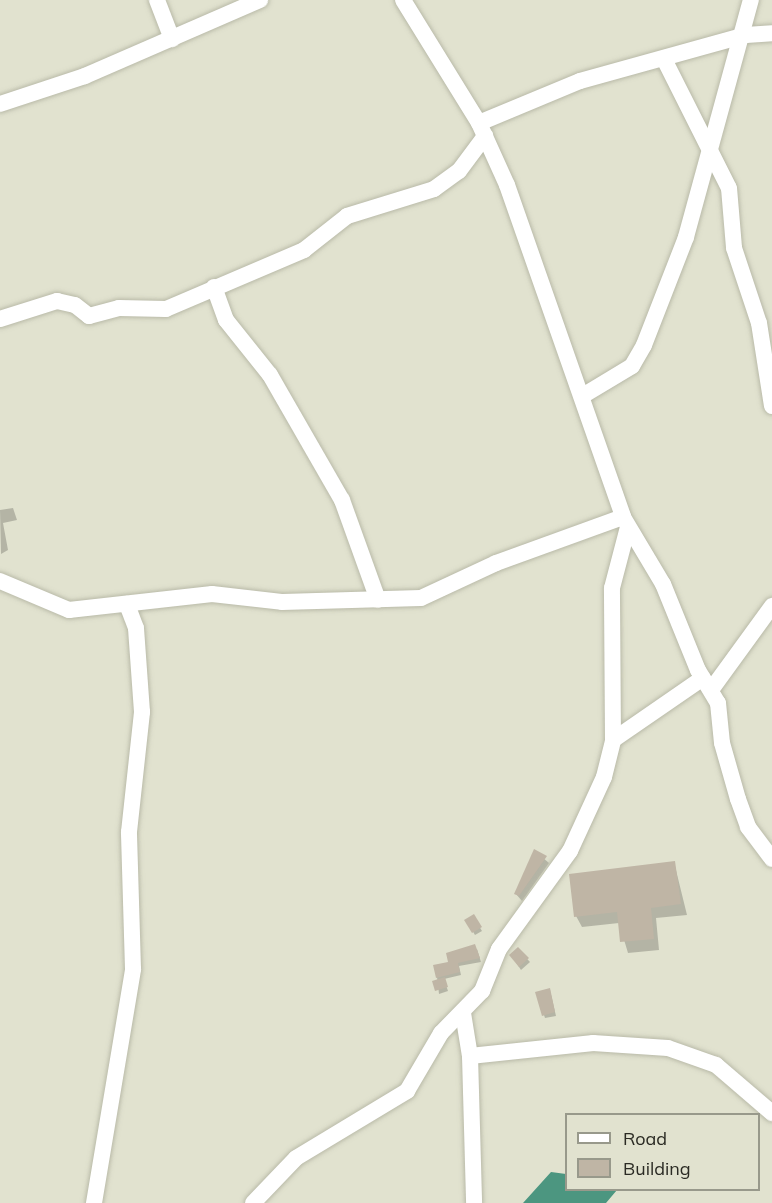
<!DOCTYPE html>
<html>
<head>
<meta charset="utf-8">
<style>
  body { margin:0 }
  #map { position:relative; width:772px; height:1203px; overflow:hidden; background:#e1e2cf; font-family:Mulish,sans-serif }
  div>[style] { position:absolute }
  .water>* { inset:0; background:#4c9680 }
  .shadow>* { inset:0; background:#0003 }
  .building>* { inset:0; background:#bfb5a5 }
  .roads { filter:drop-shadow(0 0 2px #b9baa8) drop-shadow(0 0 2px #b9baa8) }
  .minor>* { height:16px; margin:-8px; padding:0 8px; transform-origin:8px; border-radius:8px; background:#fff }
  span { translate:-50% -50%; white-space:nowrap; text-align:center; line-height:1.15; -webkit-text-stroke:4.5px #e1e2cf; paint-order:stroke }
  .legend { position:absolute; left:565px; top:1113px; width:195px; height:78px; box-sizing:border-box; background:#e1e2cf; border:2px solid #98998b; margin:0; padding:8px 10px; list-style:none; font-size:18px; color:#2b2b24 }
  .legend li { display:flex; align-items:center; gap:12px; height:30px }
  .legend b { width:30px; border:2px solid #98998b }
</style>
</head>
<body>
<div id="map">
  <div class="water">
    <div style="clip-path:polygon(551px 1172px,566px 1174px,566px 1190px,617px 1190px,606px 1203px,523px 1203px)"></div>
  </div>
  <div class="shadow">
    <div style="clip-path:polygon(13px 508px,17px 520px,3px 523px,8px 550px,1px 554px,0 510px)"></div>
    <div style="clip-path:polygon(535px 851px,549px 863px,522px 901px,516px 894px)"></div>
    <div style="clip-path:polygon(674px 862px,687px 915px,656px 918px,659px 950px,628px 953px,619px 923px,582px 927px,576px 916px)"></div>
    <div style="clip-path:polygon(473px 916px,482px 931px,475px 935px,466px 920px)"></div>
    <div style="clip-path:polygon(477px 949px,481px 962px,459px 966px,461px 975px,444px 979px,448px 991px,439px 994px,437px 977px,450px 963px)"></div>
    <div style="clip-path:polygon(518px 949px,530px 962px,521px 970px,511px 955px)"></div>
    <div style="clip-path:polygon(550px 990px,556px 1016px,545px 1018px,544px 1015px)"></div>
  </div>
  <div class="building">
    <div style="clip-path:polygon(534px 849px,547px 856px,519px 896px,514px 894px)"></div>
    <div style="clip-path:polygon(675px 861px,681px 904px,651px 908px,654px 939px,620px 942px,617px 912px,574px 917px,569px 874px)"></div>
    <div style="clip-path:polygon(474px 914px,482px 927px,472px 933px,464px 920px)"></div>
    <div style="clip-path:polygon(475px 944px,480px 958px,458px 963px,460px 972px,436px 978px,433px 965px,448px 962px,446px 953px)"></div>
    <div style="clip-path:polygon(518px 947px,529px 958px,519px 967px,509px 955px)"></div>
    <div style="clip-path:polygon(445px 977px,448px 987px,435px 991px,432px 981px)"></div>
    <div style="clip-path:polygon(550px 988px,555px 1012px,542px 1016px,535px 992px)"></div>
  </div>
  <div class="roads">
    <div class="minor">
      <div style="left:157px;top:0;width:42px;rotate:69deg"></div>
      <div style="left:403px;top:0;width:145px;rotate:58.3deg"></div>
      <div style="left:479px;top:123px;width:68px;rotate:65.7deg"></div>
      <div style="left:507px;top:185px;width:352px;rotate:70.7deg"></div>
      <div style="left:623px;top:517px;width:78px;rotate:59.2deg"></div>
      <div style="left:663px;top:584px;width:93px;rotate:67.9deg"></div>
      <div style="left:698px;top:670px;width:39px;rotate:59deg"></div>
      <div style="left:718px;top:703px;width:40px;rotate:84.3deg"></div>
      <div style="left:722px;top:743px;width:58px;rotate:74.1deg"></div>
      <div style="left:738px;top:799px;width:30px;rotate:70deg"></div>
      <div style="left:748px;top:827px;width:40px;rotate:53deg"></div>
      <div style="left:664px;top:59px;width:144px;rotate:63.3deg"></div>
      <div style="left:729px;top:188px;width:60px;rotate:85.2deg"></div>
      <div style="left:734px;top:248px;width:79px;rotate:71.6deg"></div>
      <div style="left:759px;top:323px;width:84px;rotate:81.1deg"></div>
      <div style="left:0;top:104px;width:89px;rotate:-18.2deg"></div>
      <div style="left:85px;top:76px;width:191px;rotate:-23.5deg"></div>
      <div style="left:479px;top:123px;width:109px;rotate:-22.6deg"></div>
      <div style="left:580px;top:81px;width:172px;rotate:-15.5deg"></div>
      <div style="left:746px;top:35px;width:26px;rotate:-4deg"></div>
      <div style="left:214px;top:287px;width:35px;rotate:70deg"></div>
      <div style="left:226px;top:320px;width:70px;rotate:51.3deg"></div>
      <div style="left:270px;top:375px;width:144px;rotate:60.1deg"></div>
      <div style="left:342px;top:500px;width:106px;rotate:70.2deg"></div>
      <div style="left:0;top:319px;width:60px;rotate:-17.5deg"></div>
      <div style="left:57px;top:301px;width:18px;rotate:13deg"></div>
      <div style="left:75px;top:305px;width:18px;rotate:38deg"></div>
      <div style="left:89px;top:316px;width:31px;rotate:-15deg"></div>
      <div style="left:119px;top:308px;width:47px;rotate:1.2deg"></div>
      <div style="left:166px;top:309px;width:150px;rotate:-23.1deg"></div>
      <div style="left:304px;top:250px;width:55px;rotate:-38.3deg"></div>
      <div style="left:347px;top:216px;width:91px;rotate:-17.2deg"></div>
      <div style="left:434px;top:189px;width:31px;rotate:-36deg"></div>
      <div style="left:459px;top:171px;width:44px;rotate:-53.4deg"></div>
      <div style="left:584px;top:395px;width:56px;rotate:-31.1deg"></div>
      <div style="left:632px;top:366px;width:24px;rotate:-60deg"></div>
      <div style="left:644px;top:345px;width:116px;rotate:-68.7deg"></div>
      <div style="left:686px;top:237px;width:246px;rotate:-74.7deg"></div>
      <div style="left:0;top:581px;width:75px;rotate:22.8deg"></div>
      <div style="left:69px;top:610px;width:144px;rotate:-6.4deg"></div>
      <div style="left:212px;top:594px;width:70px;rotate:6.5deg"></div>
      <div style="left:282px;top:602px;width:139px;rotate:-1.6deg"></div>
      <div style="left:421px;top:598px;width:83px;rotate:-25deg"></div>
      <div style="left:496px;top:563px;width:135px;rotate:-19.9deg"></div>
      <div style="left:711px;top:690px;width:104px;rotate:-54deg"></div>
      <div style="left:613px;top:740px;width:109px;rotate:-34.6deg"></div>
      <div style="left:463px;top:1013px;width:44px;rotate:80.8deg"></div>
      <div style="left:470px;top:1056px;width:147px;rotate:88.4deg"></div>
      <div style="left:470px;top:1056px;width:124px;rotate:-6deg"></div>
      <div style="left:593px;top:1043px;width:75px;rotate:3.8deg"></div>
      <div style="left:668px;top:1048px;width:51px;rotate:19.5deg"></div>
      <div style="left:716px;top:1065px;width:74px;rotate:40.6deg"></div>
      <div style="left:94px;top:1203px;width:237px;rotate:-80.5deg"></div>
      <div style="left:133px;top:969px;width:137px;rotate:-91.7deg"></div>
      <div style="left:129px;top:832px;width:121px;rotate:-83.8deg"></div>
      <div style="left:142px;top:712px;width:84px;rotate:-94.1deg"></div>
      <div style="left:136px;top:628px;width:26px;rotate:-111deg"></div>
      <div style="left:253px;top:1203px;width:62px;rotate:-46.3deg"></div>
      <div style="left:296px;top:1158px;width:130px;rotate:-31.1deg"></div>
      <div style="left:407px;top:1091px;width:67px;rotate:-59.6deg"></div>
      <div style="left:441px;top:1033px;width:59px;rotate:-45.7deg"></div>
      <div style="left:482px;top:991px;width:45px;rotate:-68deg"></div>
      <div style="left:499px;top:949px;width:121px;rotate:-54.1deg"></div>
      <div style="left:570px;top:851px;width:81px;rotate:-65.3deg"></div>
      <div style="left:604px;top:777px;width:38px;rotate:-76deg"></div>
      <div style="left:613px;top:740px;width:152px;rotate:-90.4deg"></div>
      <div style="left:612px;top:588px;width:63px;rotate:-75.3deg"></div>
    </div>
  </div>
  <ul class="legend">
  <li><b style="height:8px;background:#fff"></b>Road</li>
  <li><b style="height:16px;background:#bfb5a5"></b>Building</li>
  </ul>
</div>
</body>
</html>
